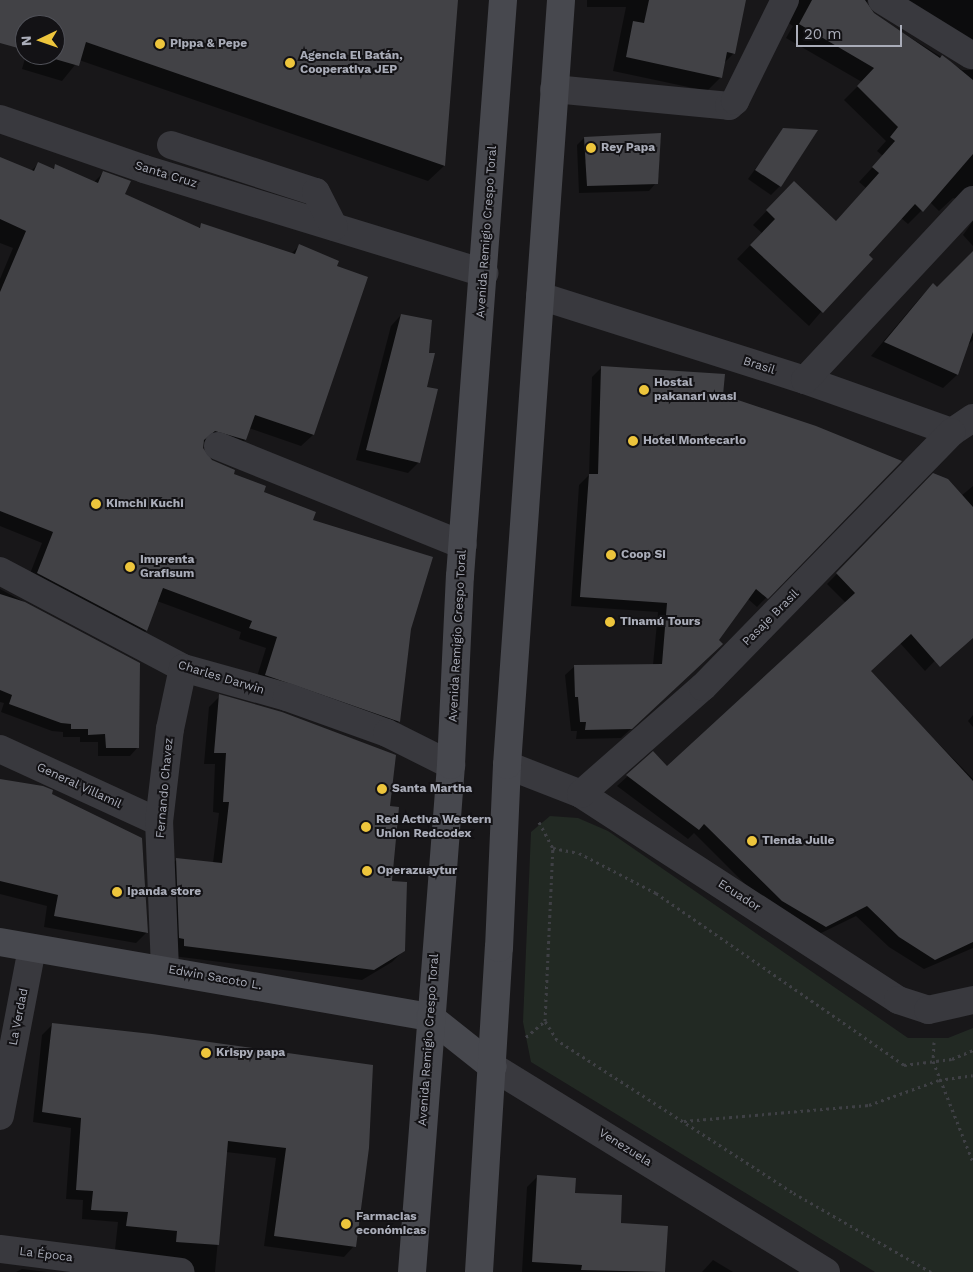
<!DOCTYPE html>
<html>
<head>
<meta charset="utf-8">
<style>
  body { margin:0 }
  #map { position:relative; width:973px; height:1272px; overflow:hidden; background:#181719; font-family:"Work Sans",sans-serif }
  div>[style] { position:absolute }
  .green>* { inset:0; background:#222923 }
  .shadow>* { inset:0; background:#0007 }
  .building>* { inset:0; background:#424246 }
  .path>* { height:3px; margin-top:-1.5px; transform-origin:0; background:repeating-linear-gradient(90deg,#3f4045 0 2.5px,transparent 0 6.5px) }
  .street>* { height:28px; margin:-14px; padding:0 14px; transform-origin:14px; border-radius:14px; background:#39393e }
  .secondary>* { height:28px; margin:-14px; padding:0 14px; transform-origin:14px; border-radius:14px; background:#47484e }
  .dots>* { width:14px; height:14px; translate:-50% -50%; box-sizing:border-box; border:2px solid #131215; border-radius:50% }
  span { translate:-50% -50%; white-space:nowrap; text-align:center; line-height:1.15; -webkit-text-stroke:4px #131215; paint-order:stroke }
  .poi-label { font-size:12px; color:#aaadb9; font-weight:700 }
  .left { translate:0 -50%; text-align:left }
  .street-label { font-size:12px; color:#aaadb9 }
  .north { position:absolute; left:15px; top:15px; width:50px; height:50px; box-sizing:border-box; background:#131215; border:1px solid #4f5057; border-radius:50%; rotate:267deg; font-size:14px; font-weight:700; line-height:20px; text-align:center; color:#aaadb9 }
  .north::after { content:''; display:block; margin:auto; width:18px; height:22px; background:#edc53c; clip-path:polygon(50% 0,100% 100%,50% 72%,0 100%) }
  .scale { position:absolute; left:796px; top:25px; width:106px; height:22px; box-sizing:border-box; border:2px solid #aaadb9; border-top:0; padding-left:6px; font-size:15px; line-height:18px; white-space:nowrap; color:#aaadb9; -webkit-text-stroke:4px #131215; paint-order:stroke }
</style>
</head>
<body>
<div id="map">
  <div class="green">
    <div style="clip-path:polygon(550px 816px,578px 818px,608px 831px,908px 1038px,948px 1038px,973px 1028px,973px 1272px,875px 1272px,531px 1062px,523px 1022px,531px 832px)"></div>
  </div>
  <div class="shadow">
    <div style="clip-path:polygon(43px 0,457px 0,444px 166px,428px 181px,79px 60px,62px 81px,22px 69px,26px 55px,55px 55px,55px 25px,36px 25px)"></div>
    <div style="clip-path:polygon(587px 0,745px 0,734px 53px,724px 63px,721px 77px,707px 91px,613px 71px,626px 7px,587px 7px)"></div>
    <div style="clip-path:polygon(776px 0,867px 0,867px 7px,873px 14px,962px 70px,973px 70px,973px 212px,970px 202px,953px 198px,939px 211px,930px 202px,908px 224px,901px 218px,809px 326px,737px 259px,762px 233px,753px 225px,794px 183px,836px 222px,866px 188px,859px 182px,883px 156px,877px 151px,886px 141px,844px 100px,862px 82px,786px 38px,793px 26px,786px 21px)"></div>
    <div style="clip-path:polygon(877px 0,973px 0,973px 69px,966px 55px)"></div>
    <div style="clip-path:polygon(784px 129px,780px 186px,771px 195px,748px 179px)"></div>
    <div style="clip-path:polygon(584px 138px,656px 183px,649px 191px,579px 193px,577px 145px)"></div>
    <div style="clip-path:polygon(0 158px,31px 171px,38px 164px,52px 169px,56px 166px,94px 182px,103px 173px,123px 195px,198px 228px,202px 225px,291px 254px,299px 246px,335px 266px,366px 278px,313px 435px,301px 446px,249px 428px,245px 440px,233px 451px,202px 441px,201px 448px,211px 461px,312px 521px,409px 628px,399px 721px,387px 733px,254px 686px,266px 648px,239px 639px,241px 632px,157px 601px,146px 631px,135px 642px,26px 584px,42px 543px,0 526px,0 279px,13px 248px,0 243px)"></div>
    <div style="clip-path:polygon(973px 221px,973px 246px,963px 235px)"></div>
    <div style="clip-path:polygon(973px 252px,973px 340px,967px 346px,957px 375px,943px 388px,871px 356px,920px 298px,933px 285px,937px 288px)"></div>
    <div style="clip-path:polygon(401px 315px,425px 388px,419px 462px,408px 473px,356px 460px,391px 326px)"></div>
    <div style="clip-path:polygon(602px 367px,722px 396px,900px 461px,757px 607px,748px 599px,717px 640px,712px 654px,621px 738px,576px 739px,577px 731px,571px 731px,565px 675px,575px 666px,653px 665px,658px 612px,571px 606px,579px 485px,589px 475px,592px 377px)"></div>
    <div style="clip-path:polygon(934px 475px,961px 496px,973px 486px,973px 621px,925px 671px,900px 643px,869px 672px,973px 779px,973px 948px,924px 969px,889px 947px,856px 916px,815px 936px,772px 911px,694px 833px,688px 839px,617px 786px,653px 753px,667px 768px,846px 603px,827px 584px)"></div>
    <div style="clip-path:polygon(0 589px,139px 664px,138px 747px,130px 756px,98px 756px,98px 742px,80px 742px,80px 737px,63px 737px,63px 732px,52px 731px,1px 712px,4px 703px,0 702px)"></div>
    <div style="clip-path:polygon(220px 696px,388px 807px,391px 883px,404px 950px,392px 962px,362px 980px,173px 956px,166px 870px,177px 859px,213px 863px,219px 813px,213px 812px,215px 764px,204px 764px,209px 707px)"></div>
    <div style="clip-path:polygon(973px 715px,973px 727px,968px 721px)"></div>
    <div style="clip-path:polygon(0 781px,51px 795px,143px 855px,147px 932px,136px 943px,44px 927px,47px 906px,0 894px)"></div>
    <div style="clip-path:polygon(52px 1025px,372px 1066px,354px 1246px,344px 1257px,264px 1246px,276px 1158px,226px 1152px,215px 1272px,180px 1272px,114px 1259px,118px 1222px,82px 1219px,83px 1200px,66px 1199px,71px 1128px,33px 1122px,42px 1035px)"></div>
    <div style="clip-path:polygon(538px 1176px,574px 1194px,619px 1224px,667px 1227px,664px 1272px,522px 1272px,527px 1187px)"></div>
    <div style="clip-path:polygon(713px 1260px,733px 1272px,702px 1272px)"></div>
    <div style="clip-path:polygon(22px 1269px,47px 1272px,16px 1272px)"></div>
  </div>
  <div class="building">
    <div style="clip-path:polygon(0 0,458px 0,445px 166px,86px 42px,79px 66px,41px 55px,55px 55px,55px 25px,25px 25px,25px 50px,0 43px)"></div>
    <div style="clip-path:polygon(649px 0,746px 0,735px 54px,727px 52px,722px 78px,626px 57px,633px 21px,644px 23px)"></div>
    <div style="clip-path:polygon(812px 0,865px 0,874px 13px,940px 58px,942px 55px,950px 61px,973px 80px,973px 154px,923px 212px,915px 204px,869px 255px,873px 259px,823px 313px,750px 245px,775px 219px,766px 210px,794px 181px,836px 221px,879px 173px,872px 167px,895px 141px,890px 137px,898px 127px,857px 86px,874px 68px,799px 24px)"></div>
    <div style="clip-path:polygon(783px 128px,818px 130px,781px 187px,755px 170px)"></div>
    <div style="clip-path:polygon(661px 133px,658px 184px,587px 186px,584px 137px)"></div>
    <div style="clip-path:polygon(0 157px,34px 171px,38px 162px,54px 169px,55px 164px,98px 183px,103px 171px,131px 181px,125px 194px,200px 228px,201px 223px,295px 254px,299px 244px,339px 261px,337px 266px,368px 277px,314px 435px,255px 415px,246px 440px,215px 431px,204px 440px,203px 448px,212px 460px,235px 470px,234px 474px,266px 486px,264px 492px,316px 512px,313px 520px,433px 557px,411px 629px,400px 722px,265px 675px,277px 637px,249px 628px,252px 621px,163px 588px,147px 631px,37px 573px,53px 532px,0 511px,0 292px,26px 231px,0 219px)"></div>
    <div style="clip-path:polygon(973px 251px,973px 332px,958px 375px,884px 342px,933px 283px,937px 287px)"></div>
    <div style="clip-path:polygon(401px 314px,432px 320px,429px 353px,435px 353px,427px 387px,438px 389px,420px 463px,366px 450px)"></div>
    <div style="clip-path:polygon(601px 366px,725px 374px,723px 395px,816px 426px,902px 461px,768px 599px,756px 589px,719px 640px,723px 644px,632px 729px,585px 730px,586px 722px,580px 722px,578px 697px,575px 697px,574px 665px,662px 664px,667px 603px,580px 597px,589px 474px,598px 474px)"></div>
    <div style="clip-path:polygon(933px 473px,948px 479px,973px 507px,973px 638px,940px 667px,911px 634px,871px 671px,973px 781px,973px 942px,935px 960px,899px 937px,867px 906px,826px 927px,782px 901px,704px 824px,699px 830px,626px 775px,653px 751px,667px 766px,855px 593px,836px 573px)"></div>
    <div style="clip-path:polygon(0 594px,25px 602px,140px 663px,139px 748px,106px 748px,105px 734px,88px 735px,88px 729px,71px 729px,71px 724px,61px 723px,9px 704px,12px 695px,0 690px)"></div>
    <div style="clip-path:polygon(219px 694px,282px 712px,396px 755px,390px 806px,399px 807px,392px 881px,407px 882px,405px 951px,374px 970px,184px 946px,184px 939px,179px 938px,176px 858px,222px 863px,229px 802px,223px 802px,226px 753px,214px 753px)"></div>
    <div style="clip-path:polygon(0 779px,43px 786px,53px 790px,52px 794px,142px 838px,148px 933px,54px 916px,58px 895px,0 881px)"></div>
    <div style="clip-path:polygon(52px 1023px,152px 1034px,373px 1065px,369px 1148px,356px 1247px,274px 1236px,286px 1148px,228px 1141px,219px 1245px,176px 1242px,177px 1231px,126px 1226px,128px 1212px,91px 1210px,93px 1191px,76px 1190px,81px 1118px,42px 1112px)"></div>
    <div style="clip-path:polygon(537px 1175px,576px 1178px,575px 1193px,622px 1195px,621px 1223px,668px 1226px,665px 1272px,581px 1270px,582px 1265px,532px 1262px)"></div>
  </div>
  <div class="path">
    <div style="left:539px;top:822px;width:30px;rotate:62deg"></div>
    <div style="left:526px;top:1037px;width:25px;rotate:-40deg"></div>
    <div style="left:934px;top:1042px;width:19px;rotate:93deg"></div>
    <div style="left:933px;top:1061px;width:109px;rotate:68.4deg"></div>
    <div style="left:684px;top:1121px;width:186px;rotate:-4.9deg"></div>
    <div style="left:869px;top:1105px;width:74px;rotate:-19.7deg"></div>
    <div style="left:939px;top:1080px;width:34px;rotate:-8deg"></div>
    <div style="left:931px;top:1272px;width:160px;rotate:-150.1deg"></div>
    <div style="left:792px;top:1192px;width:280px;rotate:-147.1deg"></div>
    <div style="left:557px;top:1040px;width:22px;rotate:-122deg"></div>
    <div style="left:545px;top:1021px;width:173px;rotate:-87.4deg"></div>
    <div style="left:553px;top:848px;width:26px;rotate:11deg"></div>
    <div style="left:579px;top:853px;width:87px;rotate:27.5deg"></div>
    <div style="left:656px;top:893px;width:302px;rotate:34.7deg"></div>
    <div style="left:904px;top:1065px;width:48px;rotate:-7.1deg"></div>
    <div style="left:952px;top:1059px;width:23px;rotate:-23deg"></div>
  </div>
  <div class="street">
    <div style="left:882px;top:0;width:105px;rotate:31.7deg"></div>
    <div style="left:554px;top:89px;width:176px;rotate:5.5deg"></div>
    <div style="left:729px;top:106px;width:8px;rotate:-40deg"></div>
    <div style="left:735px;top:101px;width:113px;rotate:-63.7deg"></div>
    <div style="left:0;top:119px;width:152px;rotate:19.1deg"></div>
    <div style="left:144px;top:169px;width:356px;rotate:17deg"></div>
    <div style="left:171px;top:145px;width:152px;rotate:18deg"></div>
    <div style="left:316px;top:192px;width:39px;rotate:63deg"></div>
    <div style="left:540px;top:296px;width:278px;rotate:17.6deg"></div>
    <div style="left:805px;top:380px;width:156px;rotate:19.5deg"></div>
    <div style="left:952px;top:432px;width:25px;rotate:-34deg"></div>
    <div style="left:805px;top:380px;width:246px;rotate:-47deg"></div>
    <div style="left:218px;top:446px;width:264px;rotate:22deg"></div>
    <div style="left:0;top:571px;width:207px;rotate:27.9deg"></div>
    <div style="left:183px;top:668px;width:108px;rotate:15.6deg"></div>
    <div style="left:287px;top:697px;width:106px;rotate:19.8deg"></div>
    <div style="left:387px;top:733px;width:72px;rotate:26.6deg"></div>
    <div style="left:0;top:749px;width:175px;rotate:24.7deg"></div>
    <div style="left:507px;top:765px;width:79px;rotate:21.4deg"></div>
    <div style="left:581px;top:794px;width:378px;rotate:33deg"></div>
    <div style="left:898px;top:1000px;width:32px;rotate:18deg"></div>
    <div style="left:928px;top:1010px;width:46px;rotate:-12.5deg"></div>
    <div style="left:581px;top:794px;width:162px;rotate:-41.3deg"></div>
    <div style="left:703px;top:687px;width:356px;rotate:-45.7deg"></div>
    <div style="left:165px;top:969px;width:147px;rotate:-92.3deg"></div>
    <div style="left:159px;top:822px;width:94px;rotate:-83.3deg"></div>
    <div style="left:170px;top:729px;width:62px;rotate:-78deg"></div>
    <div style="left:493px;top:1067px;width:391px;rotate:31.6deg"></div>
    <div style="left:0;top:1116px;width:171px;rotate:-79.2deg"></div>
    <div style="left:0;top:1249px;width:182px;rotate:7.2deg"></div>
  </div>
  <div class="secondary">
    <div style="left:0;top:942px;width:436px;rotate:9.9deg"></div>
    <div style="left:430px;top:1017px;width:80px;rotate:38.4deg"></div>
    <div style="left:412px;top:1272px;width:508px;rotate:-85.6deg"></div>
    <div style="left:451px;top:765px;width:189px;rotate:-87.3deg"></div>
    <div style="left:460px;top:576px;width:578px;rotate:-85.73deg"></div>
    <div style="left:479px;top:1272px;width:325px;rotate:-86.5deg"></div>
    <div style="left:499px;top:948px;width:183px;rotate:-87.5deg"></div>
    <div style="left:507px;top:765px;width:767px;rotate:-85.96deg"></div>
  </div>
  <div class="dots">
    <div style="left:160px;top:44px;background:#edc53c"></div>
    <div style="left:290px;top:63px;background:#edc53c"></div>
    <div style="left:591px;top:148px;background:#edc53c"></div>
    <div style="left:644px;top:390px;background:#edc53c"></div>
    <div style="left:633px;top:441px;background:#edc53c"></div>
    <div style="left:96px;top:504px;background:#edc53c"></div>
    <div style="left:611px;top:555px;background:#edc53c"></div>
    <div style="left:130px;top:567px;background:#edc53c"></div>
    <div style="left:610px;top:622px;background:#edc53c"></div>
    <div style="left:382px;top:789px;background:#edc53c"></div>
    <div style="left:366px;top:827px;background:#edc53c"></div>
    <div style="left:752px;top:841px;background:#edc53c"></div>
    <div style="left:367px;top:871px;background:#edc53c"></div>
    <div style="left:117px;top:892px;background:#edc53c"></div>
    <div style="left:206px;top:1053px;background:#edc53c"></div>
    <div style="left:346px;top:1224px;background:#edc53c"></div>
  </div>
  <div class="poi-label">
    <span class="left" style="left:170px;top:44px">Pippa &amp; Pepe</span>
    <span class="left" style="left:300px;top:63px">Agencia El Batán,<br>Cooperativa JEP</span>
    <span class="left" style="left:601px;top:148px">Rey Papa</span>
    <span class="left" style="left:654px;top:390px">Hostal<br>pakanari wasi</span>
    <span class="left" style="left:643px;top:441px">Hotel Montecarlo</span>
    <span class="left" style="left:106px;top:504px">Kimchi Kuchi</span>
    <span class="left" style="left:621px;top:555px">Coop Si</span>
    <span class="left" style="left:140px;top:567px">Imprenta<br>Grafisum</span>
    <span class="left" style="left:620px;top:622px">Tinamú Tours</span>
    <span class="left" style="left:392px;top:789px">Santa Martha</span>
    <span class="left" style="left:376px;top:827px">Red Activa Western<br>Union Redcodex</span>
    <span class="left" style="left:762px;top:841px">Tienda Julie</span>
    <span class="left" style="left:377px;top:871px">Operazuaytur</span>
    <span class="left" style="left:127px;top:892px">Ipanda store</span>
    <span class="left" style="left:216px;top:1053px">Krispy papa</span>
    <span class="left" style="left:356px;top:1224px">Farmacias<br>económicas</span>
  </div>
  <div class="street-label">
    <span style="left:166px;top:175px;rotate:17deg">Santa Cruz</span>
    <span style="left:487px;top:232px;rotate:-86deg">Avenida Remigio Crespo Toral</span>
    <span style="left:759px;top:366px;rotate:18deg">Brasil</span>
    <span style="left:771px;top:618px;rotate:-45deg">Pasaje Brasil</span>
    <span style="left:458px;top:636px;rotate:-87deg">Avenida Remigio Crespo Toral</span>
    <span style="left:221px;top:678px;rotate:17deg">Charles Darwin</span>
    <span style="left:79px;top:786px;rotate:25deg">General Villamil</span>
    <span style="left:165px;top:788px;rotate:-85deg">Fernando Chavez</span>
    <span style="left:739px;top:896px;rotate:33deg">Ecuador</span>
    <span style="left:215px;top:978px;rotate:10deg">Edwin Sacoto L.</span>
    <span style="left:19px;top:1017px;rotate:-79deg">La Verdad</span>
    <span style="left:429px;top:1040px;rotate:-86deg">Avenida Remigio Crespo Toral</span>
    <span style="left:625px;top:1148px;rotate:32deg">Venezuela</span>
    <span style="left:46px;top:1255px;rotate:7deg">La Época</span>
  </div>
  <div class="north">N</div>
  <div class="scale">20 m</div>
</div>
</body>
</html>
